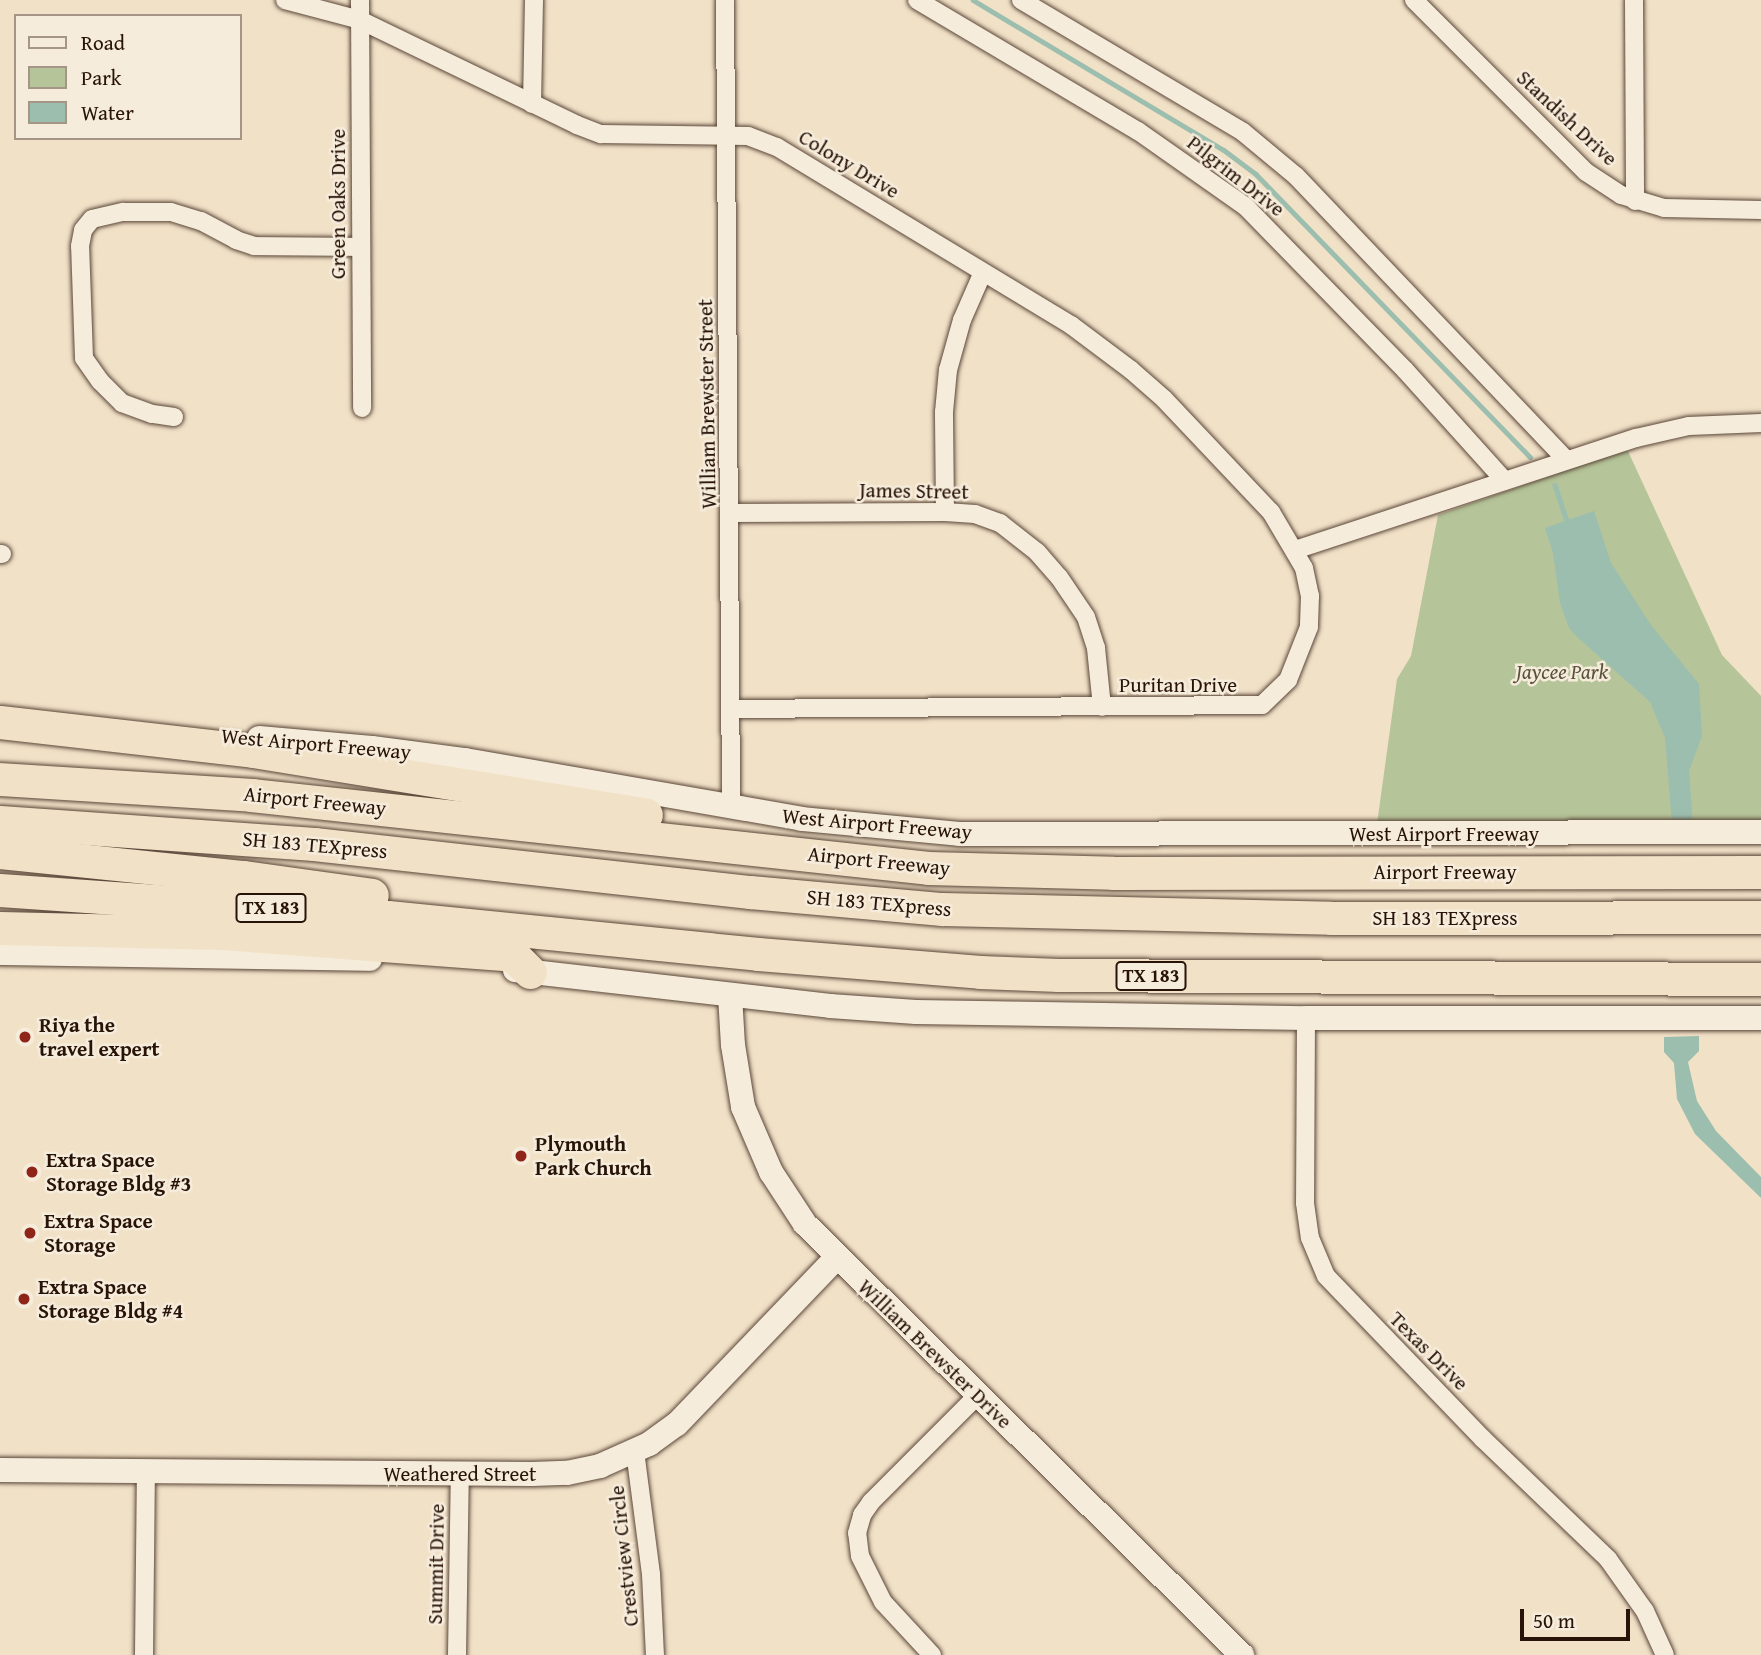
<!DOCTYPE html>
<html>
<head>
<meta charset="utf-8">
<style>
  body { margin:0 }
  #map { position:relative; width:1761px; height:1655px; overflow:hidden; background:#f1e1c7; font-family:"Gentium Book Plus",serif }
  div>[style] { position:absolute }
  .green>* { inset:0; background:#b5c499 }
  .water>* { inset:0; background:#9cbeaf }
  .stream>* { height:4.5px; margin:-2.25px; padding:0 2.25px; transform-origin:2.25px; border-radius:2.25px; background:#9cbeaf }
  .roads { filter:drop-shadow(0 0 2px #5a4638) drop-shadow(0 0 2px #5a4638) }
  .street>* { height:18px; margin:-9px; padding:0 9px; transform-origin:9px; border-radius:9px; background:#f6ecdb }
  .secondary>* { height:24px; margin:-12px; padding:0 12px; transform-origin:12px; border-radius:12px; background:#f6ecdb }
  .highway>* { height:33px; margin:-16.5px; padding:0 16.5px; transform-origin:16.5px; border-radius:16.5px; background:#f1e1c7 }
  .dots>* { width:19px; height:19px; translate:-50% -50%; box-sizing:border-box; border:4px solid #f6ecdb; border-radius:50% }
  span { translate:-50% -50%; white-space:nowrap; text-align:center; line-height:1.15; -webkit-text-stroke:5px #f6ecdb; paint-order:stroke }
  .shield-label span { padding:2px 5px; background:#f6ecdb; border:2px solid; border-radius:5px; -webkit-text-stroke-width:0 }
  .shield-label { font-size:19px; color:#281308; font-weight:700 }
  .street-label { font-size:21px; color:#281308 }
  .park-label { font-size:21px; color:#59513b; font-style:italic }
  .poi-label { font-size:21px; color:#281308; font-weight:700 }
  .left { translate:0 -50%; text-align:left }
  .legend { position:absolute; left:14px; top:14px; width:228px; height:126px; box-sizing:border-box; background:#f6ecdb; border:2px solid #a49587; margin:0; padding:9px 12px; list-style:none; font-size:21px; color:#281308 }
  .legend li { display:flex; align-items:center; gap:14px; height:35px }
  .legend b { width:35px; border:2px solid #a49587 }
  .scale { position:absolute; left:1520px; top:1609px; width:110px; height:32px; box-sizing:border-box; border:4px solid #281308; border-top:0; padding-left:9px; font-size:21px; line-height:24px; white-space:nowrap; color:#281308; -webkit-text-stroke:5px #f6ecdb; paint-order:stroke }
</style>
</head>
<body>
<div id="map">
  <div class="green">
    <div style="clip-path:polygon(1627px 449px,1722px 655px,1761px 696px,1761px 824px,1377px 824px,1397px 679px,1411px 656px,1438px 515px)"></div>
  </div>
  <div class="water">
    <div style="clip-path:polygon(1594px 511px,1611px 563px,1651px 625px,1699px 684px,1702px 736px,1689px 771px,1693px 824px,1672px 824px,1665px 738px,1650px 702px,1576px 636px,1569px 628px,1560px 603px,1553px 553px,1545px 528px)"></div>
    <div style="clip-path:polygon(1699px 1036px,1699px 1051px,1688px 1062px,1697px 1101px,1716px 1131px,1761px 1177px,1761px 1198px,1695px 1134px,1677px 1099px,1674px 1063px,1664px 1052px,1664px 1037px)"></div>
  </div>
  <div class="stream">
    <div style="left:973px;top:0;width:292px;rotate:30.9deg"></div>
    <div style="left:1224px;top:150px;width:40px;rotate:37deg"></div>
    <div style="left:1256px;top:174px;width:394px;rotate:45.9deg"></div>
    <div style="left:1555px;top:485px;width:41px;rotate:71.6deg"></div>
  </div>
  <div class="roads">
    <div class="street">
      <div style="left:285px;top:0;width:78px;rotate:14.9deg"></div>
      <div style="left:360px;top:20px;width:241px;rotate:25.8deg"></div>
      <div style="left:577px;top:125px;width:26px;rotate:21deg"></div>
      <div style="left:601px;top:134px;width:147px;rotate:0.8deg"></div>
      <div style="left:748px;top:136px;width:31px;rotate:21deg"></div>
      <div style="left:777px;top:147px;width:344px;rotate:31.2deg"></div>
      <div style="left:1071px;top:325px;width:75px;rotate:36.9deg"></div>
      <div style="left:1131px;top:370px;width:44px;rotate:41.3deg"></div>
      <div style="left:1164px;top:399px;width:156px;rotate:46.6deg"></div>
      <div style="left:1271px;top:512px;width:65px;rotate:59.5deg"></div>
      <div style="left:1304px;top:568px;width:29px;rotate:78deg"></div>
      <div style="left:1310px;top:596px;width:31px;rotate:92deg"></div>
      <div style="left:1309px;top:627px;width:57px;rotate:111.6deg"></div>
      <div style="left:1288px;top:680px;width:36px;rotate:136deg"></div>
      <div style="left:1262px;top:705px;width:532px;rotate:179.57deg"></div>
      <div style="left:360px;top:0;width:408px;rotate:89.7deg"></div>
      <div style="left:725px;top:0;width:807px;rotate:89.57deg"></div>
      <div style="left:917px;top:0;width:257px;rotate:30.7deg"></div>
      <div style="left:1138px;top:131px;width:132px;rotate:35.1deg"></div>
      <div style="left:1246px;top:207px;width:228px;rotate:45.7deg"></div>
      <div style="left:1405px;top:370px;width:149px;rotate:48deg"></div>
      <div style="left:1021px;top:0;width:258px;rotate:30.7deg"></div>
      <div style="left:1243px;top:132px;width:69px;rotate:39.7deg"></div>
      <div style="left:1296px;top:176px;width:392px;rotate:46.4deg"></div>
      <div style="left:1414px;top:0;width:243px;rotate:45deg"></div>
      <div style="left:1586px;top:172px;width:42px;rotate:33.3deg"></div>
      <div style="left:1621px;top:195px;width:45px;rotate:16.8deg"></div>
      <div style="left:1664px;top:208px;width:97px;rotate:1.2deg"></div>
      <div style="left:1634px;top:0;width:201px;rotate:89.7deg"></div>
      <div style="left:532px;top:104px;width:104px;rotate:-88.9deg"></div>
      <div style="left:174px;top:417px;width:22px;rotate:-172deg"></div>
      <div style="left:152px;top:414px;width:32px;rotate:-160deg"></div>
      <div style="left:122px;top:403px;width:31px;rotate:-135deg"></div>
      <div style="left:100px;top:381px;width:28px;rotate:-125deg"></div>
      <div style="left:84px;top:358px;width:112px;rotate:-92deg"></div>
      <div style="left:80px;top:246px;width:16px;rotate:-79deg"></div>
      <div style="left:83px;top:230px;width:14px;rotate:-51deg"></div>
      <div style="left:92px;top:219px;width:32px;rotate:-13deg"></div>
      <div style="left:123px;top:212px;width:48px"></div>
      <div style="left:171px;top:212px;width:31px;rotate:17deg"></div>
      <div style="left:201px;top:221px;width:40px;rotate:28deg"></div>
      <div style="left:236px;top:240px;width:19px;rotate:18deg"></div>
      <div style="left:254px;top:246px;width:107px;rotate:0.5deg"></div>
      <div style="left:945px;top:512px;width:100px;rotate:-90.6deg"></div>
      <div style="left:944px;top:412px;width:42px;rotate:-84.6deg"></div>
      <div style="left:948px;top:370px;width:52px;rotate:-74.4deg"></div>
      <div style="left:962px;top:320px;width:52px;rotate:-66.4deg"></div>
      <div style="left:731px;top:513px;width:214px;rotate:-0.3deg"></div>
      <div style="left:945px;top:512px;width:30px;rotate:4deg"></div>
      <div style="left:975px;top:514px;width:27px;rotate:20deg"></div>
      <div style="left:1000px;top:523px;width:47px;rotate:38.1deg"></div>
      <div style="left:1037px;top:552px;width:33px;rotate:49deg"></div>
      <div style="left:1059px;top:577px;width:48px;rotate:56deg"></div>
      <div style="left:1086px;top:617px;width:33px;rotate:72deg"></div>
      <div style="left:1096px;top:648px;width:59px;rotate:84.2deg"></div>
      <div style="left:1295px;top:550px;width:359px;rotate:-18.2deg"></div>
      <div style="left:1636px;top:438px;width:54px;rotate:-12.8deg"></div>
      <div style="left:1689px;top:426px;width:72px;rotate:-2.4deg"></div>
      <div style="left:0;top:554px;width:2px"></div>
      <div style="left:1306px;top:1018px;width:185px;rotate:90.3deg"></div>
      <div style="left:1305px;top:1203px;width:35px;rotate:82deg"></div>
      <div style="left:1310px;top:1238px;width:41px;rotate:67.2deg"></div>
      <div style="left:1326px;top:1276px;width:226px;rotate:46.1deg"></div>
      <div style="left:1483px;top:1439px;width:173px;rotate:43.8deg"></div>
      <div style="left:1608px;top:1559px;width:64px;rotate:54.6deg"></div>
      <div style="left:1645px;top:1611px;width:48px;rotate:65.6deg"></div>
      <div style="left:635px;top:1451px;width:124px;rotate:82.6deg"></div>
      <div style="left:651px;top:1574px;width:81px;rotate:87.2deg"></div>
      <div style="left:144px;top:1655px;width:184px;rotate:-89.4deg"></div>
      <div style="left:457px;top:1655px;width:181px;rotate:-89.1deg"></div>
      <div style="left:932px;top:1655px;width:72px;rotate:-132.8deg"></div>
      <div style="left:883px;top:1602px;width:51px;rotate:-116.6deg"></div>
      <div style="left:860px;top:1556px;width:23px;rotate:-97deg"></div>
      <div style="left:857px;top:1533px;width:19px;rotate:-74deg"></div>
      <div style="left:862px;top:1515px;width:16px;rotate:-55deg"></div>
      <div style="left:871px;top:1502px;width:150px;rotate:-45deg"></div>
    </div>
    <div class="secondary">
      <div style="left:259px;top:738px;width:113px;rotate:5.1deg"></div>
      <div style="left:372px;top:748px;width:94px;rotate:7.4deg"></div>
      <div style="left:465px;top:760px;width:342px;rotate:9.9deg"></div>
      <div style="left:802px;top:819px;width:159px;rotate:5.4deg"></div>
      <div style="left:960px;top:834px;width:801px;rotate:-0.14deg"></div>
      <div style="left:0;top:953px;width:370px;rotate:0.9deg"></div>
      <div style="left:515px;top:970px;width:317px;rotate:6.5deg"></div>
      <div style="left:830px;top:1006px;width:86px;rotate:4deg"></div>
      <div style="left:916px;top:1012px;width:390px;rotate:0.9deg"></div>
      <div style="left:1306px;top:1018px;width:455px"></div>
      <div style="left:730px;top:995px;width:50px;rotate:86.6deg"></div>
      <div style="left:733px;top:1045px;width:63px;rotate:80.8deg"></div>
      <div style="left:743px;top:1107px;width:71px;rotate:66.7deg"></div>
      <div style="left:771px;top:1172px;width:62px;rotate:56.8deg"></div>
      <div style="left:805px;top:1224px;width:614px;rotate:44.6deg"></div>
      <div style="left:0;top:1470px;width:532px;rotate:0.43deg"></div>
      <div style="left:532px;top:1474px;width:35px;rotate:-2deg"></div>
      <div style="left:567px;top:1473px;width:34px;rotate:-12deg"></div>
      <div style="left:600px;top:1466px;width:54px;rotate:-24.2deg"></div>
      <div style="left:649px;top:1444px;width:34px;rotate:-36deg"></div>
      <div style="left:677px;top:1424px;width:231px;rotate:-46.2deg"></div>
    </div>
    <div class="highway">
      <div style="left:0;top:722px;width:255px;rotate:6.5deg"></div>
      <div style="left:253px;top:751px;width:398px;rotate:9.2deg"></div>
      <div style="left:0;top:779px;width:252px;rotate:3.6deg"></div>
      <div style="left:251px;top:795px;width:681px;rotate:6.15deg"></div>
      <div style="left:928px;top:868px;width:185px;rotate:1.5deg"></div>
      <div style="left:1113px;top:873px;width:648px;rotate:-0.09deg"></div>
      <div style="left:0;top:822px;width:315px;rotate:4deg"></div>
      <div style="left:314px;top:844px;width:439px;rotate:6.3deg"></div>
      <div style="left:750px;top:892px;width:193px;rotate:5.1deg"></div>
      <div style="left:942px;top:909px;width:389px;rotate:1.3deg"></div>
      <div style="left:1331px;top:918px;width:430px;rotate:-0.1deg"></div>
      <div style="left:0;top:852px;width:245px;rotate:5.9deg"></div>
      <div style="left:244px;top:877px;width:129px;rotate:8deg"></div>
      <div style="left:0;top:890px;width:389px;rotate:4deg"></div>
      <div style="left:388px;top:917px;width:372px;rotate:5.7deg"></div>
      <div style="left:758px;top:954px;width:223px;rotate:4.6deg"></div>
      <div style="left:980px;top:972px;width:79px;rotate:2.2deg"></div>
      <div style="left:1059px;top:975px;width:702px;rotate:0.33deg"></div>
      <div style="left:0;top:928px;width:222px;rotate:1.3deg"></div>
      <div style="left:222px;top:933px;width:292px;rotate:4.3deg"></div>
      <div style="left:513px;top:955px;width:24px;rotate:45deg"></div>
    </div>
  </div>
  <div class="dots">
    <div style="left:25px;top:1037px;background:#8f2418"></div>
    <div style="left:521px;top:1156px;background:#8f2418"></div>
    <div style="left:32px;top:1172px;background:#8f2418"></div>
    <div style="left:30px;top:1233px;background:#8f2418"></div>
    <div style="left:24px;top:1299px;background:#8f2418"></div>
  </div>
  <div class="shield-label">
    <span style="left:271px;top:908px">TX 183</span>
    <span style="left:1151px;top:976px">TX 183</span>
  </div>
  <div class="street-label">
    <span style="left:1567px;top:118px;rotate:43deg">Standish Drive</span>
    <span style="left:849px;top:164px;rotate:31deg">Colony Drive</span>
    <span style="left:1236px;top:176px;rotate:38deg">Pilgrim Drive</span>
    <span style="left:338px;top:204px;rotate:-90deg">Green Oaks Drive</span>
    <span style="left:707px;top:404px;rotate:-91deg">William Brewster Street</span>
    <span style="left:914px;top:491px;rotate:1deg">James Street</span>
    <span style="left:1178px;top:685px">Puritan Drive</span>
    <span style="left:316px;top:744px;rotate:5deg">West Airport Freeway</span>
    <span style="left:315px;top:801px;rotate:6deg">Airport Freeway</span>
    <span style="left:877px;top:824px;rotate:5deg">West Airport Freeway</span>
    <span style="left:1444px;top:834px">West Airport Freeway</span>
    <span style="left:315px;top:845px;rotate:5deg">SH 183 TEXpress</span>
    <span style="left:879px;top:861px;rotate:6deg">Airport Freeway</span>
    <span style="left:1445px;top:872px">Airport Freeway</span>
    <span style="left:879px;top:903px;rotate:5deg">SH 183 TEXpress</span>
    <span style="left:1445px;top:918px">SH 183 TEXpress</span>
    <span style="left:1429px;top:1351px;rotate:45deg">Texas Drive</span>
    <span style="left:935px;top:1354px;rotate:44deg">William Brewster Drive</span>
    <span style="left:460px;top:1474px">Weathered Street</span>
    <span style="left:624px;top:1556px;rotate:-96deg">Crestview Circle</span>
    <span style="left:436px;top:1564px;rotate:-89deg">Summit Drive</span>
  </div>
  <div class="park-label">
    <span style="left:1562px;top:672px">Jaycee Park</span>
  </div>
  <div class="poi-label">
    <span class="left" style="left:39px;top:1037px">Riya the<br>travel expert</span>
    <span class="left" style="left:535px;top:1156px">Plymouth<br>Park Church</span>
    <span class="left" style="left:46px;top:1172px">Extra Space<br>Storage Bldg #3</span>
    <span class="left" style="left:44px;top:1233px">Extra Space<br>Storage</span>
    <span class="left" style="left:38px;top:1299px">Extra Space<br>Storage Bldg #4</span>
  </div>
  <ul class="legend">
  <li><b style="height:9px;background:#f6ecdb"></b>Road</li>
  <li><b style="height:19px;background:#b5c499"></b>Park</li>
  <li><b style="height:19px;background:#9cbeaf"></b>Water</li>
  </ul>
  <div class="scale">50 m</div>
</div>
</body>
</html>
